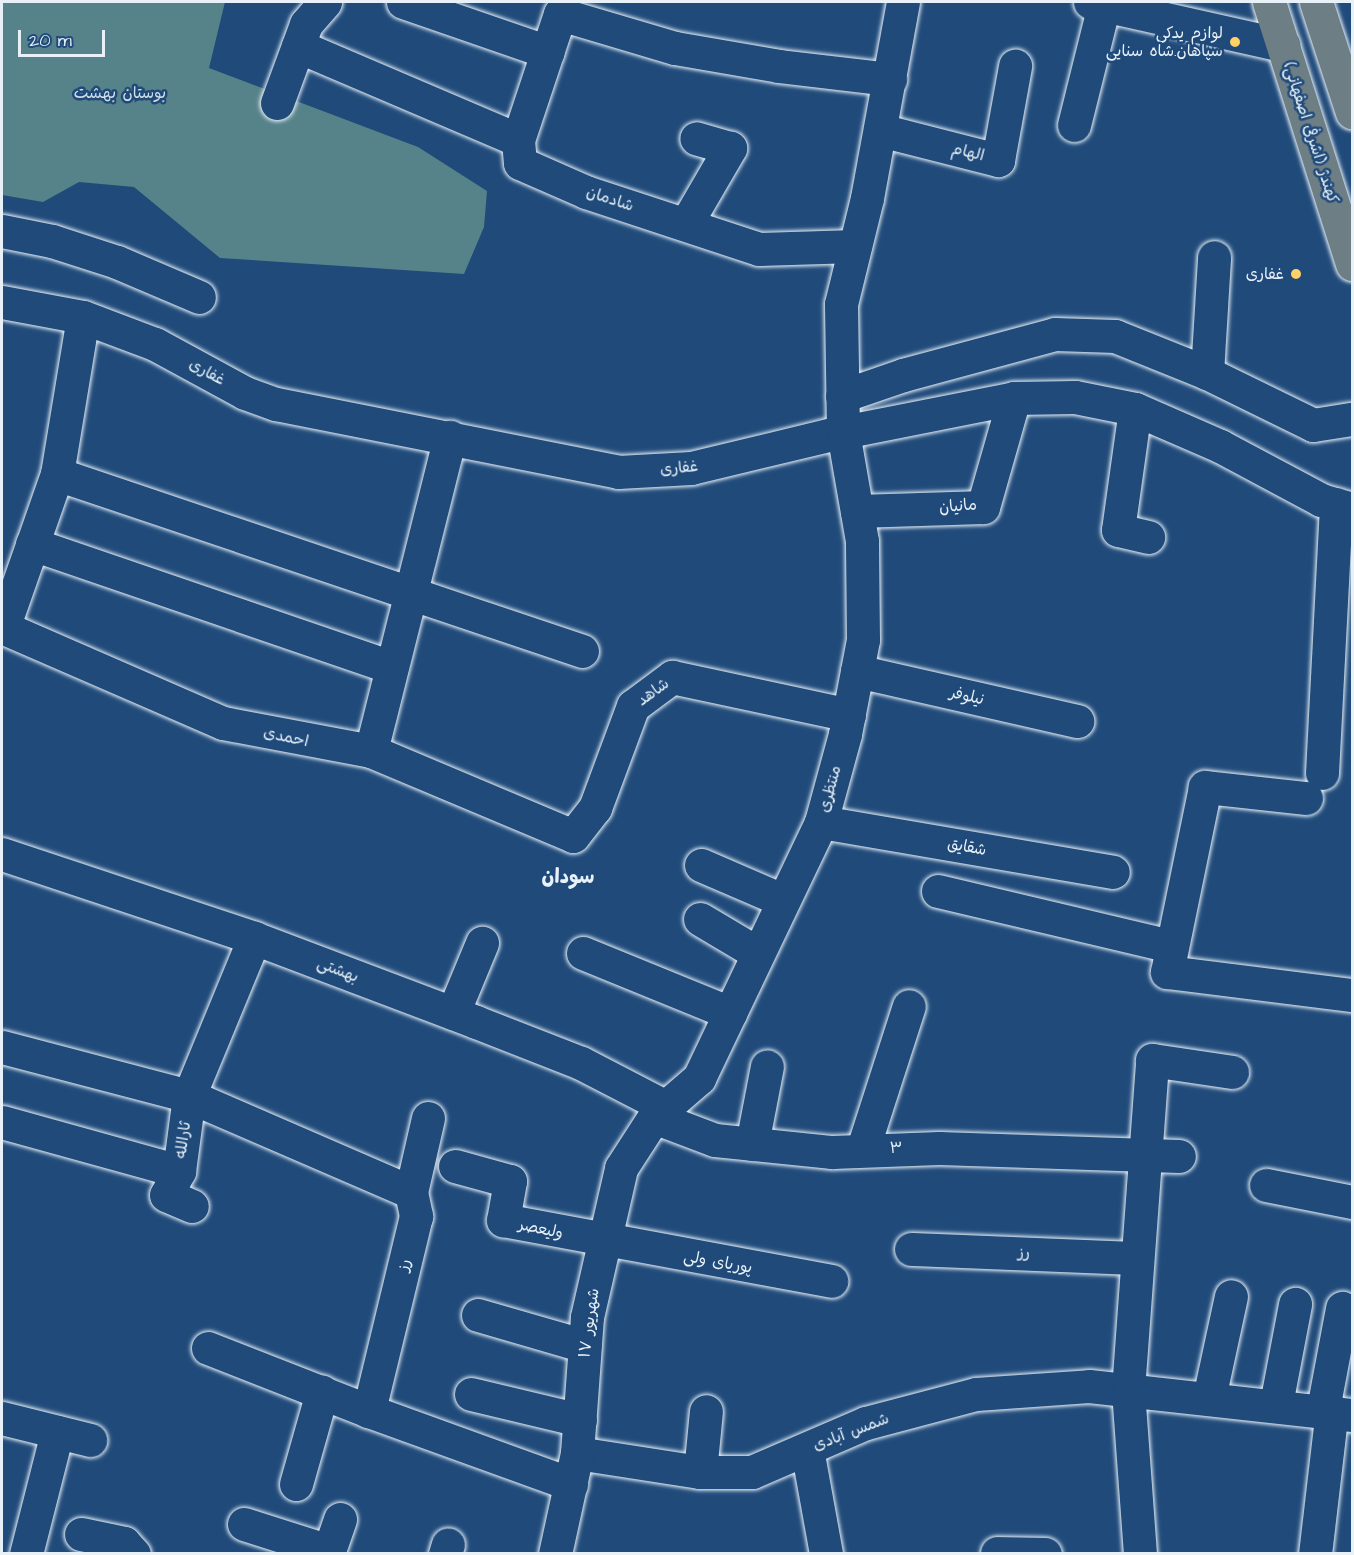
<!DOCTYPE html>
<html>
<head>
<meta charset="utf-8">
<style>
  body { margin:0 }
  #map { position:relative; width:1354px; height:1555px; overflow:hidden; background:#1f4a7a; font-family:"Architects Daughter","Playpen Sans Arabic",sans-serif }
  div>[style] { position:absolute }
  .green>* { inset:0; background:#56828a }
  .roads { filter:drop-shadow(0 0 2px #e8f1f8) drop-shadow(0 0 2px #e8f1f8) }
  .minor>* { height:33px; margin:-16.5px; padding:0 16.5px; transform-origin:16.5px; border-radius:16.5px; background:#1f4a7a }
  .major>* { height:33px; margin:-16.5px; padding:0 16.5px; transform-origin:16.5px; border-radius:16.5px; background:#6d7e84 }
  .dots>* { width:16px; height:16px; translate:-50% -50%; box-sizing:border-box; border:3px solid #1f4a7a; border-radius:50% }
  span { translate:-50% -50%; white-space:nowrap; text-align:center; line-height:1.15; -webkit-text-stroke:5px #1f4a7a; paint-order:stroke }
  .poi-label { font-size:16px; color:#e8f1f8 }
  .right { translate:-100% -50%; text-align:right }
  .park-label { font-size:16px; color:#d2e0e8 }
  .street-label { font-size:16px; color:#e8f1f8 }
  .quarter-label { font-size:20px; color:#e8f1f8; font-weight:700 }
  .frame { position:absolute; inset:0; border:3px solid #e8f1f8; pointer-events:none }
  .scale { position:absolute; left:18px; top:30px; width:87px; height:27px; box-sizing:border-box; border:3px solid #e8f1f8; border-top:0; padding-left:8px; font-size:18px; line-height:21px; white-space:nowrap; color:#e8f1f8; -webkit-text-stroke:4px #1f4a7a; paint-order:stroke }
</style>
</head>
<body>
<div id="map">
  <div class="green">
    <div style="clip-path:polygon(2px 2px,225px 2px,209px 68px,418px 147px,487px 191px,484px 227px,464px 274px,220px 258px,134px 187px,79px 182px,43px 202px,2px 195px)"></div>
  </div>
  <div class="roads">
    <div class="minor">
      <div style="left:403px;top:2px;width:153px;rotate:19deg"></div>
      <div style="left:1090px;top:2px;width:198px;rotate:12.6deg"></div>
      <div style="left:298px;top:46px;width:239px;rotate:23.1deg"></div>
      <div style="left:277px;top:103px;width:84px;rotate:-69.8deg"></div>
      <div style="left:306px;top:24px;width:29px;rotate:-49deg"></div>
      <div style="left:1074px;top:125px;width:124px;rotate:-76deg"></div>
      <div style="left:880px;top:130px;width:122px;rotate:14.3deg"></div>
      <div style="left:998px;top:160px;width:96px;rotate:-79.7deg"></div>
      <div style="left:687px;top:222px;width:86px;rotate:-59.8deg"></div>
      <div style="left:730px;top:148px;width:35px;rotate:-164deg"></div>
      <div style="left:2px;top:231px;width:51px;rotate:11.3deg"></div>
      <div style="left:52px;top:241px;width:68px;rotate:17.9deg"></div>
      <div style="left:117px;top:262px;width:89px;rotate:23.1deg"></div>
      <div style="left:855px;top:246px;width:96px;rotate:178.2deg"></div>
      <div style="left:759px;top:249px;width:182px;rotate:-161.8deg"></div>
      <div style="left:586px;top:192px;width:72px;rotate:-156.3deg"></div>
      <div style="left:520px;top:163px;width:23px;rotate:-95deg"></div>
      <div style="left:518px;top:140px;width:133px;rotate:-71.6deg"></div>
      <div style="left:560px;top:14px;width:120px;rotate:16.5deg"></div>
      <div style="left:675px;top:48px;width:106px;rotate:9.8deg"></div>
      <div style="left:779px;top:66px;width:112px;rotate:6.7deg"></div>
      <div style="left:2px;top:302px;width:82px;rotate:10.5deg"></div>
      <div style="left:83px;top:317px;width:77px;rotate:20.6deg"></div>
      <div style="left:155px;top:344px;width:102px;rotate:28.6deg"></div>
      <div style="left:245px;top:393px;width:33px;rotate:20deg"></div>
      <div style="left:276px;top:404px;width:349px;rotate:11.2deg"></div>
      <div style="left:618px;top:472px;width:73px;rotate:-3.1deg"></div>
      <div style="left:691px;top:468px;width:146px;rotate:-13.5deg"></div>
      <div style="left:833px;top:434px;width:185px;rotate:-11.2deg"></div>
      <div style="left:1014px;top:398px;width:61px;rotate:-0.9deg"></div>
      <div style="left:1075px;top:397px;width:61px;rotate:11.3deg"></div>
      <div style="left:1135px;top:409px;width:93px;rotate:23.5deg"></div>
      <div style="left:1220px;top:446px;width:115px;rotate:28.1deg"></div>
      <div style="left:1321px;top:500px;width:32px;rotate:16deg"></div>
      <div style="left:1207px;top:373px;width:116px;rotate:-86.5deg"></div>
      <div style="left:842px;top:396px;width:65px;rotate:-19deg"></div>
      <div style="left:903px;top:375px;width:157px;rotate:-15.1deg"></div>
      <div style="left:1055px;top:334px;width:60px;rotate:1.9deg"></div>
      <div style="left:1115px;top:336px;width:99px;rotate:21.9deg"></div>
      <div style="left:1207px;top:373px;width:118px;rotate:26.1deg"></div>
      <div style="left:1313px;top:425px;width:39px;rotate:-9deg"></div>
      <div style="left:1135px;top:409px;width:122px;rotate:98deg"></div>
      <div style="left:1118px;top:530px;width:31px;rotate:13deg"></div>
      <div style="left:57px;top:474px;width:554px;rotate:18.63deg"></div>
      <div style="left:857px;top:511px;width:126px;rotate:-1.8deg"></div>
      <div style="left:983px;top:507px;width:113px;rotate:-74.1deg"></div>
      <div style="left:32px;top:544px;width:380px;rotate:18.9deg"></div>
      <div style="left:2px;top:627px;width:241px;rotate:23.5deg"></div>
      <div style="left:223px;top:723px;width:151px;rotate:10.7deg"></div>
      <div style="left:371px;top:751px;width:219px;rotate:22.8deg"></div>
      <div style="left:573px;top:836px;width:36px;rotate:-52deg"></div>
      <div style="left:595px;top:808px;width:109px;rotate:-69.6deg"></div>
      <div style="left:633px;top:706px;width:49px;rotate:-36.6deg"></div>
      <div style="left:672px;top:677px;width:181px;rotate:12.1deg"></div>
      <div style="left:3px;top:628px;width:163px;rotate:-70.7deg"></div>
      <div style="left:57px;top:474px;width:159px;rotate:-80.6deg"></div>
      <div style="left:857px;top:671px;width:226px;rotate:12.8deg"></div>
      <div style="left:371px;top:751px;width:324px;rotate:-75.9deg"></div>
      <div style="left:1322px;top:773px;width:269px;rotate:-87deg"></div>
      <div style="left:1306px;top:798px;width:102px;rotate:-173.8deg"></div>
      <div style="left:1205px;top:787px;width:189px;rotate:101.6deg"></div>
      <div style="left:1167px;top:972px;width:186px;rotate:7.1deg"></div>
      <div style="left:821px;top:822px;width:296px;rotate:9.7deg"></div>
      <div style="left:2px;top:854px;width:266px;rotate:18.4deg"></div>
      <div style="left:254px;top:938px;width:237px;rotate:20.7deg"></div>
      <div style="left:476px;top:1022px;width:113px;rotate:21.3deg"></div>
      <div style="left:581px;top:1063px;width:96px;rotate:27.4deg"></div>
      <div style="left:701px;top:865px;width:88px;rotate:23.4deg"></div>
      <div style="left:938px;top:891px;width:239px;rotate:13.3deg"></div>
      <div style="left:700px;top:919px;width:66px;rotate:30.8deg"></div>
      <div style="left:583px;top:953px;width:159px;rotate:22.2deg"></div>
      <div style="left:453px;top:1013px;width:76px;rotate:-67.5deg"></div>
      <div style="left:2px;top:1047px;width:193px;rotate:14.7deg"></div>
      <div style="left:189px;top:1096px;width:242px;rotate:23.4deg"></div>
      <div style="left:654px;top:1117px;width:65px;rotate:20.7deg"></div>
      <div style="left:715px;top:1140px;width:118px;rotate:5.9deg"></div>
      <div style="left:832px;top:1152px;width:107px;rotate:-2.1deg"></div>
      <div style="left:939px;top:1148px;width:240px;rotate:1.9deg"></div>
      <div style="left:428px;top:1118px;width:76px;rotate:102.9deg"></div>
      <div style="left:411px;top:1192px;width:25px;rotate:78deg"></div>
      <div style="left:416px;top:1216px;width:201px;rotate:103.6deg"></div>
      <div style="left:369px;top:1411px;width:215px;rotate:19.9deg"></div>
      <div style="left:2px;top:1122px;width:184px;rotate:15.5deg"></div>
      <div style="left:179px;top:1171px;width:76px;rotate:-82.4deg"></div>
      <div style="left:189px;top:1096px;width:171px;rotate:-67.6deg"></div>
      <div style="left:752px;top:1144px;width:79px;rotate:-79.1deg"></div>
      <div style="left:863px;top:1148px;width:149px;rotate:-72.1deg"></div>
      <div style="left:455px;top:1166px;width:57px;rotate:15.3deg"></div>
      <div style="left:510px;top:1181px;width:40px;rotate:100deg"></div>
      <div style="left:503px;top:1220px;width:334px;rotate:10.5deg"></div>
      <div style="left:179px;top:1171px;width:27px;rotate:118deg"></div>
      <div style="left:166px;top:1195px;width:28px;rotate:23deg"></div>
      <div style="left:1266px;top:1185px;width:88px;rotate:11.2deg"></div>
      <div style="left:911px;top:1249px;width:225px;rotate:2.3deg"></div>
      <div style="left:478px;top:1315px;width:111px;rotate:16.2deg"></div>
      <div style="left:208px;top:1348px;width:173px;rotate:21.4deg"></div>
      <div style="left:471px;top:1394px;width:112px;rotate:13.4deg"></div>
      <div style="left:1209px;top:1398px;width:104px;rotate:-77.8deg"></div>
      <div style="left:1276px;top:1404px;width:102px;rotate:-79.2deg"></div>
      <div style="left:1323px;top:1409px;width:103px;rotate:-79.3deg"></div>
      <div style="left:2px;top:1418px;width:91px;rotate:14deg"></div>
      <div style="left:807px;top:1449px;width:107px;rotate:79.7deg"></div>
      <div style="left:577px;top:1453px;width:124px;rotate:8.8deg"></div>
      <div style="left:700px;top:1472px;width:52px"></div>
      <div style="left:752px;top:1472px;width:124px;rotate:-23.3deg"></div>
      <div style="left:866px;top:1423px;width:114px;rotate:-14.8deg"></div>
      <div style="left:976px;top:1394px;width:113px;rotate:-4deg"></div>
      <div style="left:1089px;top:1386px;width:265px;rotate:6.3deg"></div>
      <div style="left:700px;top:1472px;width:61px;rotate:-84.4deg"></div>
      <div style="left:296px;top:1484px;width:96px;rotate:-74.2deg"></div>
      <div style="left:244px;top:1524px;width:89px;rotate:17.6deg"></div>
      <div style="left:81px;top:1534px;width:44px;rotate:11.8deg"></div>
      <div style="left:124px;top:1543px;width:15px;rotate:48deg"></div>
      <div style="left:997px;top:1553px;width:48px;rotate:1.2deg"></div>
      <div style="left:26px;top:1554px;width:126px;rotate:-75.7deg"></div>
      <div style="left:328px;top:1554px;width:37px;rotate:-71deg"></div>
      <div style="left:445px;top:1554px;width:10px;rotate:-73deg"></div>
      <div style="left:555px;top:1554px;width:103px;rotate:-77.7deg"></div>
      <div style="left:577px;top:1453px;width:136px;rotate:-85.8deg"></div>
      <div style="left:587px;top:1317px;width:153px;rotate:-77.1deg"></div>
      <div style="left:621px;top:1168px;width:61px;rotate:-57.1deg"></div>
      <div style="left:654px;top:1117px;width:60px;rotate:-40.9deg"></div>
      <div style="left:699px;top:1078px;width:284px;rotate:-64.5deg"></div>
      <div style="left:821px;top:822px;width:91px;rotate:-74.7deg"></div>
      <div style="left:845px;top:734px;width:96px;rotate:-79.2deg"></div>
      <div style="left:863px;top:640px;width:99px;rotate:-90.6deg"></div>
      <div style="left:862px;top:541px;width:111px;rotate:-99.9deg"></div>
      <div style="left:843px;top:432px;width:128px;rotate:-90.9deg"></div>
      <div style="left:841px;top:304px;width:109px;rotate:-76.2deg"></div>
      <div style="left:867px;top:198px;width:199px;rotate:-79.6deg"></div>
      <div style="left:1140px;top:1554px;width:164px;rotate:-94.2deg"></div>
      <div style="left:1128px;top:1390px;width:331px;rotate:-85.8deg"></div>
      <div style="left:1152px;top:1060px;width:81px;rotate:8.5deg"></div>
      <div style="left:1315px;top:1554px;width:145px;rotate:-83.3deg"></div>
    </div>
    <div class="major">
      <div style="left:1269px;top:2px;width:275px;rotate:72.4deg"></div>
      <div style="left:1316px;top:2px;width:116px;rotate:71.9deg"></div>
    </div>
  </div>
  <div class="dots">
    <div style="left:1235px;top:42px;background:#ffd166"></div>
    <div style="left:1296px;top:274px;background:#ffd166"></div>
  </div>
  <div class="poi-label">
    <span class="right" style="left:1223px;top:42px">لوازم یدکی<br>سپاهان.شاه سنایی</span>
    <span class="right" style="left:1284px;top:274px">غفاری</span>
  </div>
  <div class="park-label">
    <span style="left:120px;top:93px">بوستان بهشت</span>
  </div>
  <div class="street-label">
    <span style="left:1311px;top:133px;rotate:72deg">کهندژ (اشرفی اصفهانی)</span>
    <span style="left:968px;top:152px;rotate:14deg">الهام</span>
    <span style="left:610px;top:199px;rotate:18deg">شادمان</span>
    <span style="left:207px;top:372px;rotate:28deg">غفاری</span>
    <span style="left:679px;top:468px;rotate:-6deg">غفاری</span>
    <span style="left:958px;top:506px;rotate:-5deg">مانیان</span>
    <span style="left:653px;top:692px;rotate:-36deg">شاهد</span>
    <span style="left:967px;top:696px;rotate:13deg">نیلوفر</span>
    <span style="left:286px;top:737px;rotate:12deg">احمدی</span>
    <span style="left:830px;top:789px;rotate:-75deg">منتظری</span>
    <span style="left:967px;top:847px;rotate:10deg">شقایق</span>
    <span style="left:338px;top:970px;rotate:21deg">بهشتی</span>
    <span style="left:183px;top:1140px;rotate:-82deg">ثارالله</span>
    <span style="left:896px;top:1148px">۳</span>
    <span style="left:541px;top:1229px;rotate:12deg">ولیعصر</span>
    <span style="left:1024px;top:1253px;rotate:2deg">رز</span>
    <span style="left:718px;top:1262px;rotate:10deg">پوریای ولی</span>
    <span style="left:404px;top:1265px;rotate:-76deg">رز</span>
    <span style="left:589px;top:1323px;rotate:-82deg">۱۷ شهریور</span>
    <span style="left:851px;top:1432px;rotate:-21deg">شمس آبادی</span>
  </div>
  <div class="quarter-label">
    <span style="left:568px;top:877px">سودان</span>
  </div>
  <div class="frame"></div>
  <div class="scale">20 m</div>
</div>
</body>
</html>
